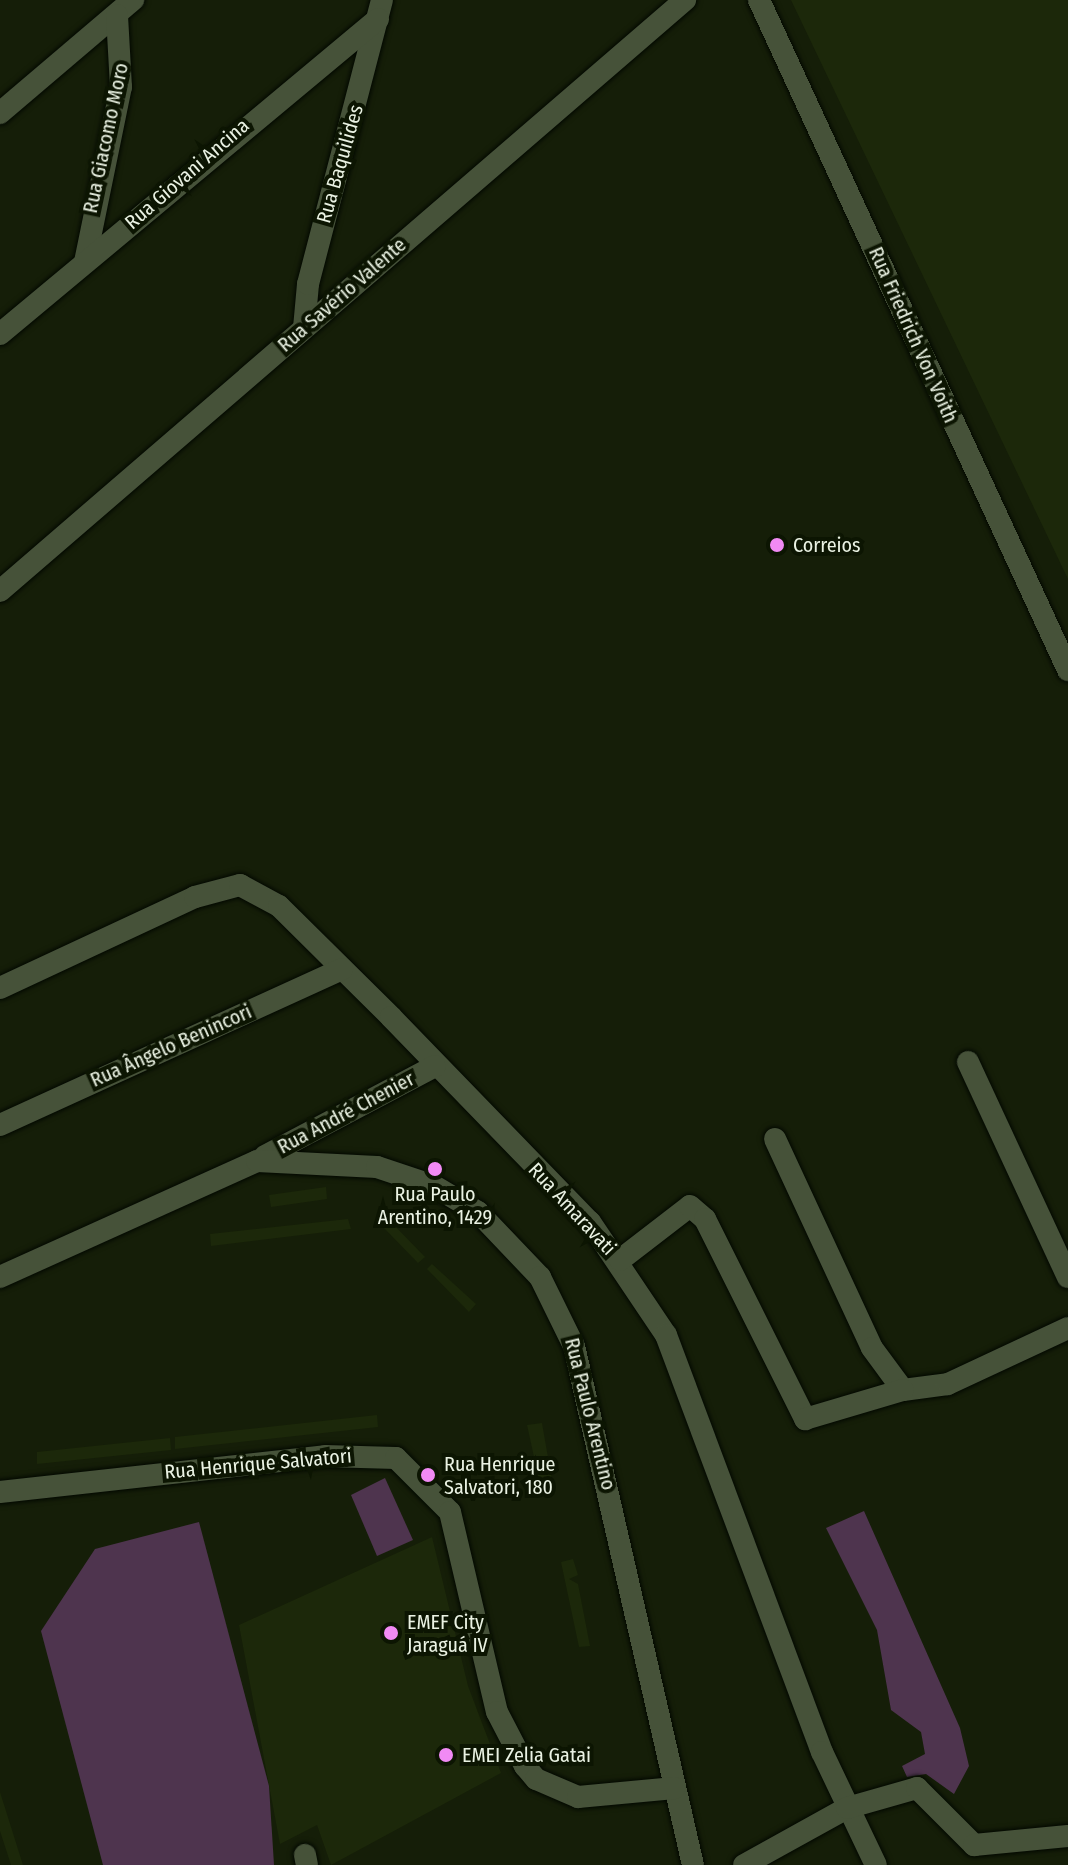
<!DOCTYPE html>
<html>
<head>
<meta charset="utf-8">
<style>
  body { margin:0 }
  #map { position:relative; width:1068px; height:1865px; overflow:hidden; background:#151e08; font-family:"Fira Sans Condensed",sans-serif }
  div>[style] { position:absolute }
  .built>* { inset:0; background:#1c280a }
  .green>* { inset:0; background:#4e344e }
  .roads { filter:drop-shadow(0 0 2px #030800) drop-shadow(0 0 2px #030800) }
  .street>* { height:22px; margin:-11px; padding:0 11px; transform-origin:11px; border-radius:11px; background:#465239 }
  .dots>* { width:22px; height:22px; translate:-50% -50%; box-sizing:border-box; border:4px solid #0c1502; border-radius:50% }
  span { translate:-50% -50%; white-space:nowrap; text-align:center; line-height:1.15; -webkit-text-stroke:8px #0c1502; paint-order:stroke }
  .street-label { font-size:20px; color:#eaf2e3 }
  .poi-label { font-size:20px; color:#eaf2e3 }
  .left { translate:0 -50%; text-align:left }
</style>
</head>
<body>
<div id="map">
  <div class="built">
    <div style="clip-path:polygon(791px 0,1068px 0,1068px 579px)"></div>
    <div style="clip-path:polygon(326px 1187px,327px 1199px,271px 1207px,269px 1195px)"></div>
    <div style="clip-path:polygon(348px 1219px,351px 1229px,211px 1246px,210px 1234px)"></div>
    <div style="clip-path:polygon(391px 1222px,425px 1257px,418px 1263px,384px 1228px)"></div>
    <div style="clip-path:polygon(432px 1264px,476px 1304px,469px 1312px,427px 1269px)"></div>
    <div style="clip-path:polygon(377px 1415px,378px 1427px,175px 1449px,175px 1437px)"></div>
    <div style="clip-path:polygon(542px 1423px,553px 1486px,541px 1489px,527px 1425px)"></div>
    <div style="clip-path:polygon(170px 1438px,171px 1450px,37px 1464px,37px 1452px)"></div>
    <div style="clip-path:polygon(432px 1537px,468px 1686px,501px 1773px,331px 1865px,317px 1825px,280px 1844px,239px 1625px)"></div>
    <div style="clip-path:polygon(573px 1559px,578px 1575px,569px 1579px,578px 1584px,590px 1646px,579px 1647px,561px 1562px)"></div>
    <div style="clip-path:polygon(0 1792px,23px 1865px,11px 1865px,0 1831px)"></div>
  </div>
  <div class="green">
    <div style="clip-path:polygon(385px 1478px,413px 1540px,377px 1556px,351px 1495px)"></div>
    <div style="clip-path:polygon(864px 1511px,960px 1728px,969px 1766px,954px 1794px,926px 1774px,907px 1777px,902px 1766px,925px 1754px,921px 1732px,891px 1710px,877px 1630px,826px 1528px)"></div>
    <div style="clip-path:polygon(199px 1522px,269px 1786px,274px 1865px,103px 1865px,41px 1631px,95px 1549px)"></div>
  </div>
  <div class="roads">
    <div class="street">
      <div style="left:759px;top:0;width:738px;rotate:65.24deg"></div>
      <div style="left:0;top:113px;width:175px;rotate:-40.4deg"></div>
      <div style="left:85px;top:262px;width:179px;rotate:-78.4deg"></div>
      <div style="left:121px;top:87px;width:72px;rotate:-93.2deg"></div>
      <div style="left:304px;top:328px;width:44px;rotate:-84.8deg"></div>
      <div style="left:308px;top:284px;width:293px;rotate:-75.4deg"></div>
      <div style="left:0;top:334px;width:492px;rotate:-39.8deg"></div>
      <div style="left:0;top:591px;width:905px;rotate:-40.79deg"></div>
      <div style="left:0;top:988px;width:215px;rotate:-25deg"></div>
      <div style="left:195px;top:897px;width:47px;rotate:-14.9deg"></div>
      <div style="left:240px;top:885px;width:44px;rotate:28.3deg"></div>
      <div style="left:279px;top:906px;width:158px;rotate:44.7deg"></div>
      <div style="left:391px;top:1017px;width:286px;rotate:45.9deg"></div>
      <div style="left:590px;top:1222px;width:136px;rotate:56.1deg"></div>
      <div style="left:666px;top:1335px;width:445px;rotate:69.5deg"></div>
      <div style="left:822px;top:1752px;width:125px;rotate:64.5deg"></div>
      <div style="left:968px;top:1062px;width:237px;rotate:65.1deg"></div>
      <div style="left:0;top:1125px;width:376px;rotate:-24.5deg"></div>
      <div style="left:775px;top:1139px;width:230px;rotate:65.1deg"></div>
      <div style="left:872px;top:1348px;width:52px;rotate:53.6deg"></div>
      <div style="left:903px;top:1390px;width:45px;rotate:-7.6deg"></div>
      <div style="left:948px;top:1384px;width:132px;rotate:-25deg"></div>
      <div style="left:265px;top:1156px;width:192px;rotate:-27.9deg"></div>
      <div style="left:620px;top:1260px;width:88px;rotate:-37.6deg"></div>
      <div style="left:690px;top:1206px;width:20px;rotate:41deg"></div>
      <div style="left:705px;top:1219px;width:224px;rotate:63.4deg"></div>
      <div style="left:805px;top:1419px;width:102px;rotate:-16.5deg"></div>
      <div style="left:0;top:1277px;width:282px;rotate:-24.3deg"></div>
      <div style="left:257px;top:1161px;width:120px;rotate:2.9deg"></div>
      <div style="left:377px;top:1167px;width:60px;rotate:18.4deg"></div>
      <div style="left:434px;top:1186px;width:51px;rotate:30.6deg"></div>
      <div style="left:478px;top:1212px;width:90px;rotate:46.4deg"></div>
      <div style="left:540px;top:1277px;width:77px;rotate:63.8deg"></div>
      <div style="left:574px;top:1346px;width:532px;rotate:77.09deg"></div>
      <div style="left:0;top:1492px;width:327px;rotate:-6.3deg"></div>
      <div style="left:325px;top:1456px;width:71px;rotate:1.6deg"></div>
      <div style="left:396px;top:1458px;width:76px;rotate:45deg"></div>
      <div style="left:450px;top:1512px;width:205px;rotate:76.8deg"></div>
      <div style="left:497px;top:1712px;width:61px;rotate:62.6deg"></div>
      <div style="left:525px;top:1766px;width:17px;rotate:50deg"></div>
      <div style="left:536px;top:1779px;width:46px;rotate:23.2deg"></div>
      <div style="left:578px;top:1797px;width:97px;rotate:-5.3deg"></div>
      <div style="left:305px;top:1855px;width:10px;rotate:79deg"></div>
      <div style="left:744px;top:1865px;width:118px;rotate:-29deg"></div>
      <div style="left:847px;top:1808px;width:73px;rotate:-15.9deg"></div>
      <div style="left:917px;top:1788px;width:81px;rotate:45deg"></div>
      <div style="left:974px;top:1845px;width:94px;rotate:-5.5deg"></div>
    </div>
  </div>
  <div class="dots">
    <div style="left:777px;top:545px;background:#f18af4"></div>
    <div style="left:435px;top:1169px;background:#f18af4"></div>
    <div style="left:428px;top:1475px;background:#f18af4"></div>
    <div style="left:391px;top:1633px;background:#f18af4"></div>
    <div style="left:446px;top:1755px;background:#f18af4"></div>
  </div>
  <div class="street-label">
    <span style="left:106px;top:138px;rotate:-78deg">Rua Giacomo Moro</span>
    <span style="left:340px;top:164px;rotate:-74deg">Rua Baquilides</span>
    <span style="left:187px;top:174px;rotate:-41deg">Rua Giovani Ancina</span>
    <span style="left:342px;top:295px;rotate:-41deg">Rua Savério Valente</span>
    <span style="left:913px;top:335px;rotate:66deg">Rua Friedrich Von Voith</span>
    <span style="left:171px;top:1046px;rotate:-24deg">Rua Ângelo Benincori</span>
    <span style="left:346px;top:1113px;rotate:-28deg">Rua André Chenier</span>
    <span style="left:572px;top:1209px;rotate:47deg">Rua Amaravati</span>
    <span style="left:590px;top:1414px;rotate:76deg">Rua Paulo Arentino</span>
    <span style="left:258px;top:1464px;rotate:-5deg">Rua Henrique Salvatori</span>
  </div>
  <div class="poi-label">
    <span class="left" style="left:793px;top:545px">Correios</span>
    <span style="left:435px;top:1206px">Rua Paulo<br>Arentino, 1429</span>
    <span class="left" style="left:444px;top:1476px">Rua Henrique<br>Salvatori, 180</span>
    <span class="left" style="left:407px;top:1634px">EMEF City<br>Jaraguá IV</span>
    <span class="left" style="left:462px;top:1755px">EMEI Zelia Gatai</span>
  </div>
</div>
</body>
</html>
